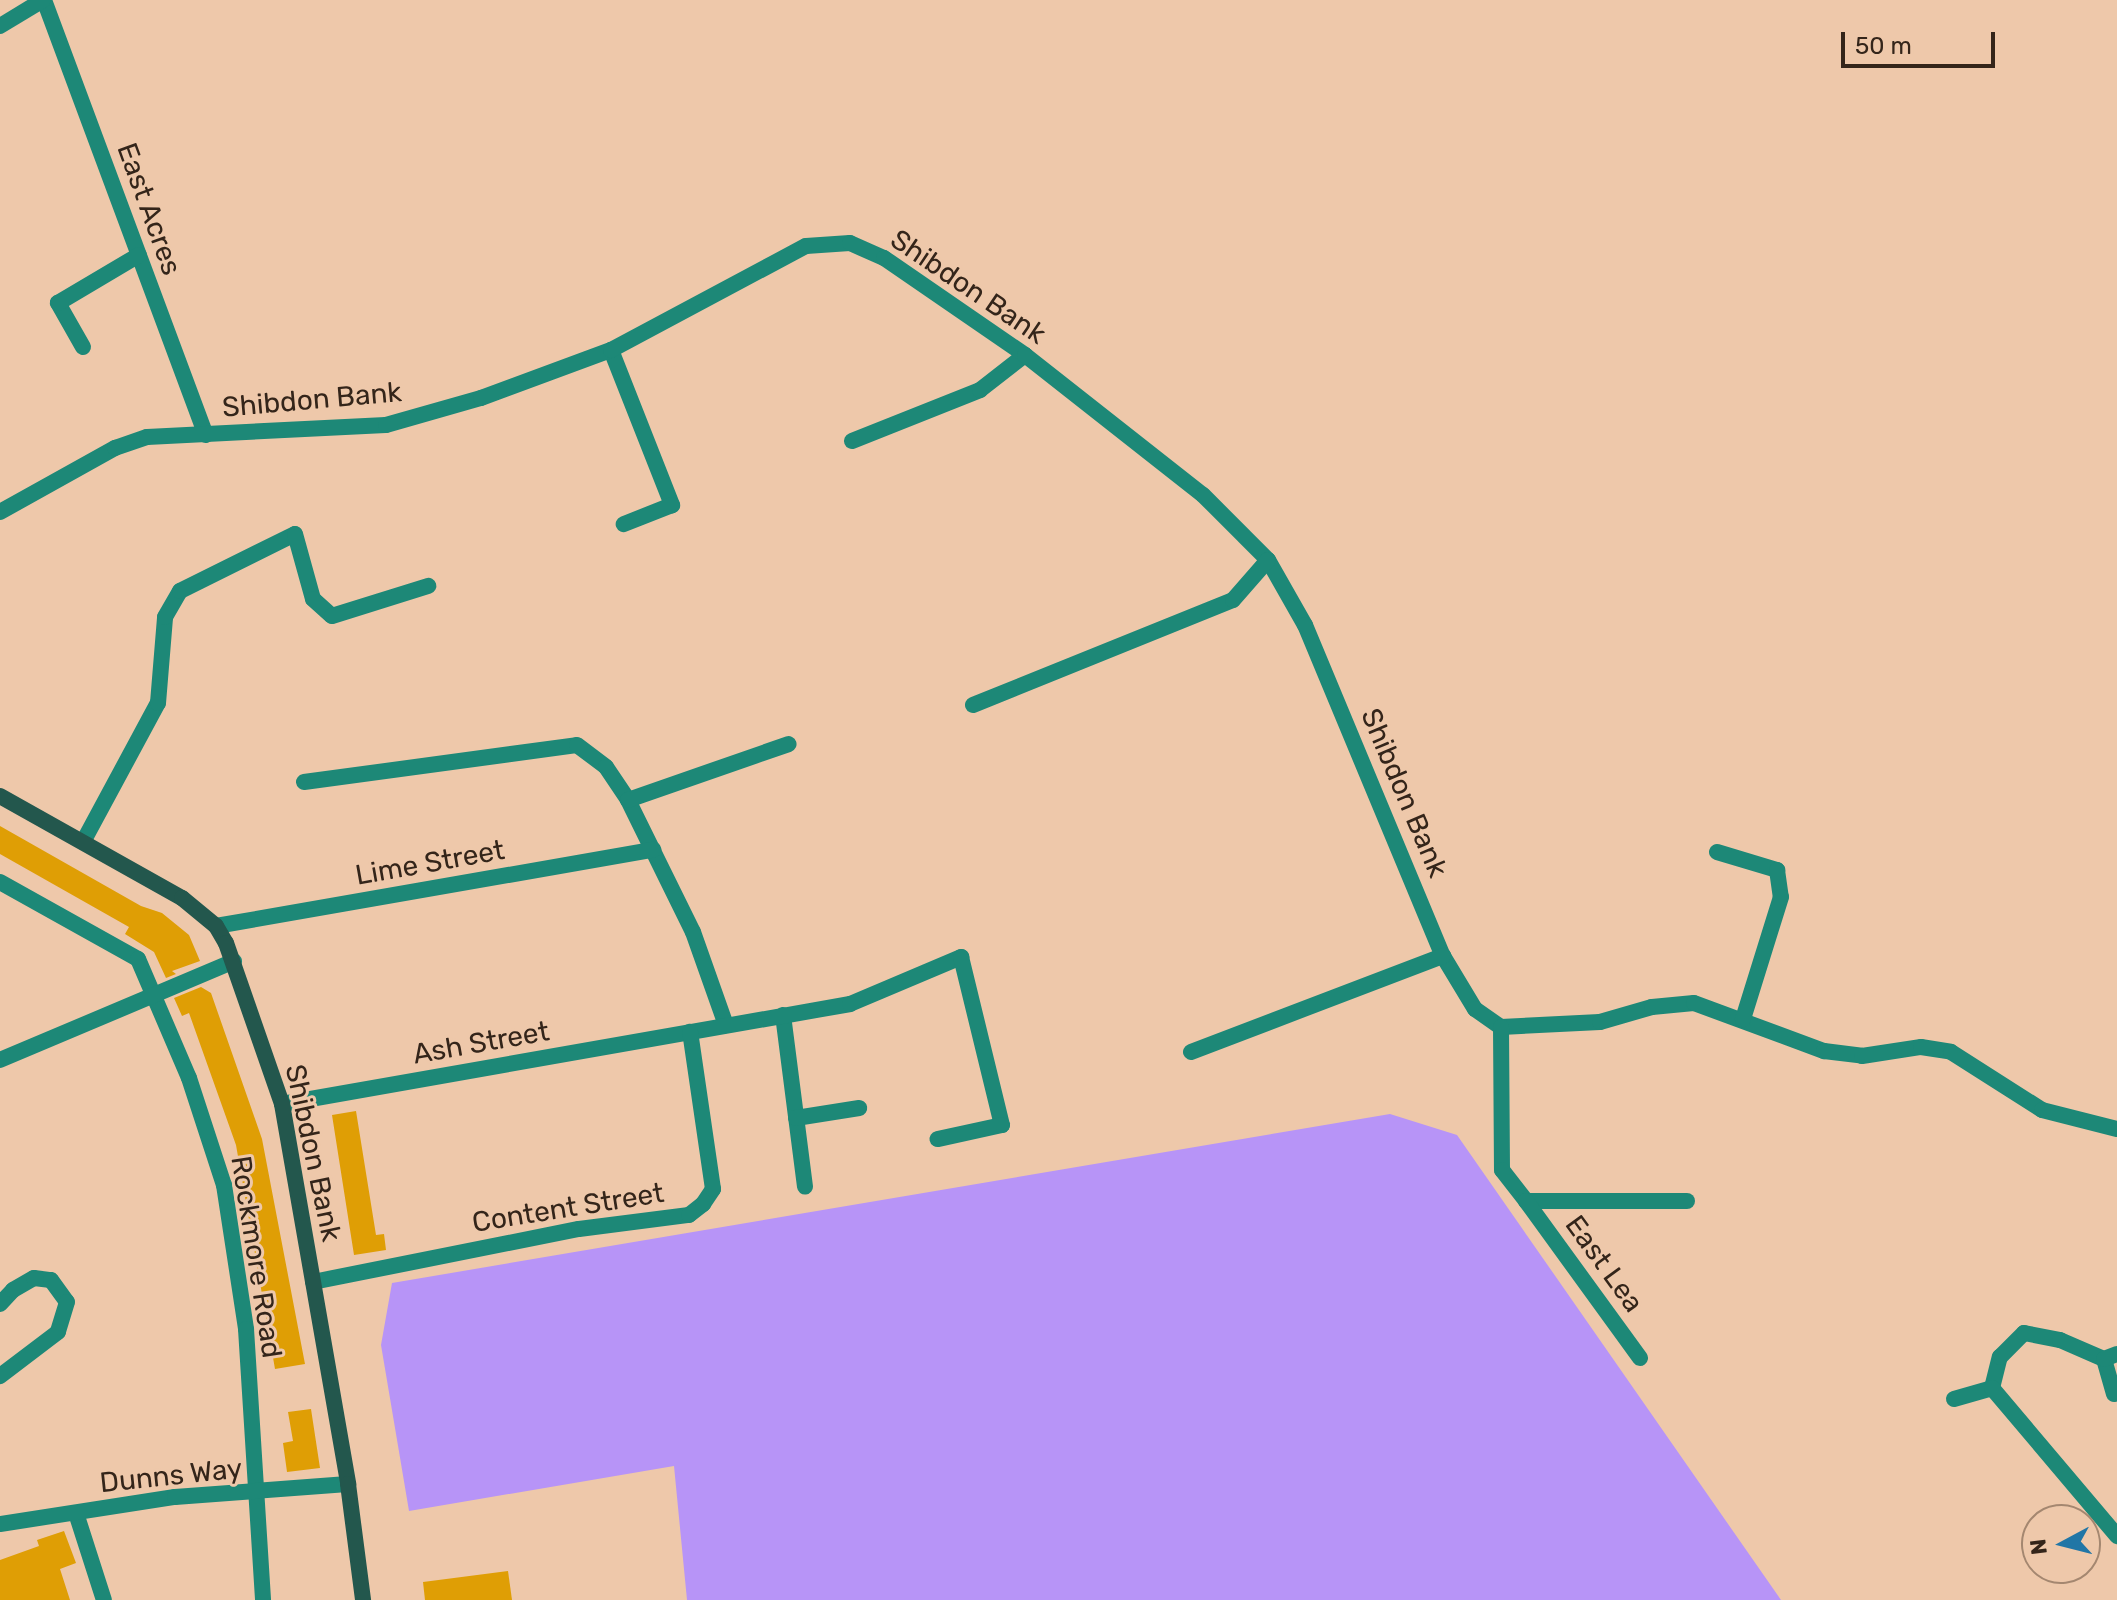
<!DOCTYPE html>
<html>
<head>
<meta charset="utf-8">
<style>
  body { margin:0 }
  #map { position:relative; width:2117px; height:1600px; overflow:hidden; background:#eec8aa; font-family:Rubik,sans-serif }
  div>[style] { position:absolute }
  .green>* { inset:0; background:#b794f7 }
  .building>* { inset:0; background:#df9e05 }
  .street>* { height:16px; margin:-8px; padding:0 8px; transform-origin:8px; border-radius:8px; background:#1d8877 }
  .secondary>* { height:16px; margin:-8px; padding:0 8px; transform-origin:8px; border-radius:8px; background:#23574d }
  span { translate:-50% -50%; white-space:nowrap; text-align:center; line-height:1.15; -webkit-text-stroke:6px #eec8aa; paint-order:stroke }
  .street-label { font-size:28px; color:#34251a }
  .north { position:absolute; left:2021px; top:1504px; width:80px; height:80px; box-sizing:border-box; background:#eec8aa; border:2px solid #a48770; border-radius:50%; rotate:263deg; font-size:22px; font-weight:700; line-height:32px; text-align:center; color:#34251a }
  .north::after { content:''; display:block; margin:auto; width:28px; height:36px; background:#2176a6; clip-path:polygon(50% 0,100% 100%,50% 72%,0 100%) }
  .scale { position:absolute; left:1841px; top:32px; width:154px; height:36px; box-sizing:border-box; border:4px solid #34251a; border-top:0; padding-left:10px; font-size:24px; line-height:28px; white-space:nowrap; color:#34251a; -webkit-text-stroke:6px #eec8aa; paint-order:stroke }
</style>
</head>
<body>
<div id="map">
  <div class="green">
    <div style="clip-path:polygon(1390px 1114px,1457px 1135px,1781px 1600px,687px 1600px,674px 1466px,409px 1511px,381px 1345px,392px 1283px)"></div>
  </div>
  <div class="building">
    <div style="clip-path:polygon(0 826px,141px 906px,162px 913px,189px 935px,200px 961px,172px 971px,176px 974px,166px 978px,154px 952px,125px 934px,129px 927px,0 854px)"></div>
    <div style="clip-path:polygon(201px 987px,211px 993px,262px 1139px,305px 1364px,275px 1369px,236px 1145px,189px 1013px,182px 1016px,174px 998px)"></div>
    <div style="clip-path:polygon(356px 1111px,376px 1235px,384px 1234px,386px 1250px,354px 1255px,332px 1115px)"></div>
    <div style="clip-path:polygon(311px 1409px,320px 1468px,287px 1472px,283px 1443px,293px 1441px,288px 1412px)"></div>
    <div style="clip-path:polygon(64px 1531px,76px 1563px,60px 1569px,70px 1600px,0 1600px,0 1560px,39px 1546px,37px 1540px)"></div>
    <div style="clip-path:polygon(508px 1571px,512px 1600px,425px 1600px,423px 1582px)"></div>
  </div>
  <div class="street">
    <div style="left:44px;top:0;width:464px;rotate:69.6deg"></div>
    <div style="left:0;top:26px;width:50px;rotate:-31.2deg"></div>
    <div style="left:83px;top:347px;width:51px;rotate:-119.6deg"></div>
    <div style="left:58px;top:303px;width:94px;rotate:-30.7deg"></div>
    <div style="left:611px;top:350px;width:167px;rotate:68.5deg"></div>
    <div style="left:672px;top:505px;width:52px;rotate:158.4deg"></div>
    <div style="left:852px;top:441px;width:138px;rotate:-21.7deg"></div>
    <div style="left:980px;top:390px;width:57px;rotate:-37.9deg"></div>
    <div style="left:0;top:512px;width:132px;rotate:-29.1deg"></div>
    <div style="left:115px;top:448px;width:34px;rotate:-19deg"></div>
    <div style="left:147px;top:437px;width:239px;rotate:-2.9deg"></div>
    <div style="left:386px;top:425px;width:99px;rotate:-15.9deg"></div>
    <div style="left:481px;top:398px;width:139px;rotate:-20.3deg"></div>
    <div style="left:611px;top:350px;width:221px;rotate:-28.1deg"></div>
    <div style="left:806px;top:246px;width:44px;rotate:-3.9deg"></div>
    <div style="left:850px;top:243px;width:37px;rotate:24deg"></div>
    <div style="left:884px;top:258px;width:171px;rotate:34.5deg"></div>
    <div style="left:1025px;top:355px;width:226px;rotate:38.2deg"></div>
    <div style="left:1203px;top:495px;width:92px;rotate:45deg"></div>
    <div style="left:1268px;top:560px;width:75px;rotate:60.4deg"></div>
    <div style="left:1305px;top:625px;width:359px;rotate:67.4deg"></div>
    <div style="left:1443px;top:956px;width:62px;rotate:58.9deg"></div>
    <div style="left:1475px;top:1009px;width:32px;rotate:35deg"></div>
    <div style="left:1501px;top:1027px;width:99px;rotate:-2.9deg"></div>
    <div style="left:1600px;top:1022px;width:54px;rotate:-16.1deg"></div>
    <div style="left:1652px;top:1007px;width:42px;rotate:-5.4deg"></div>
    <div style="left:1694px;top:1003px;width:139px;rotate:20.3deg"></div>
    <div style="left:1824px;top:1051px;width:38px;rotate:7deg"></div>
    <div style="left:1862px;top:1056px;width:60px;rotate:-8.7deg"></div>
    <div style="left:1921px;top:1047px;width:30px;rotate:9deg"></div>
    <div style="left:1951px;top:1052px;width:108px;rotate:32.5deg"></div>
    <div style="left:2042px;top:1110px;width:77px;rotate:14.2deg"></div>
    <div style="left:973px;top:705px;width:280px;rotate:-22deg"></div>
    <div style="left:1233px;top:600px;width:53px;rotate:-48.8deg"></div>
    <div style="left:304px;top:782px;width:275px;rotate:-7.7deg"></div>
    <div style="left:577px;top:745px;width:36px;rotate:37deg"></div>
    <div style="left:606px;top:767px;width:40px;rotate:56deg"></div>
    <div style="left:628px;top:800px;width:147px;rotate:63.8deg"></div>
    <div style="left:693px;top:932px;width:99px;rotate:70.5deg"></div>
    <div style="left:628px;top:800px;width:170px;rotate:-19.2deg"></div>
    <div style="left:83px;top:842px;width:158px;rotate:-61.7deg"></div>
    <div style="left:158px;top:703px;width:86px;rotate:-85.3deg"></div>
    <div style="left:165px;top:617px;width:30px;rotate:-60deg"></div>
    <div style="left:180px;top:591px;width:128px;rotate:-26.4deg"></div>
    <div style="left:295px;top:534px;width:67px;rotate:74.5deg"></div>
    <div style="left:313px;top:599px;width:25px;rotate:42deg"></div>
    <div style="left:332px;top:616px;width:101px;rotate:-17.4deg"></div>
    <div style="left:1717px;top:852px;width:63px;rotate:16.7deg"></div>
    <div style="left:1777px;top:870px;width:27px;rotate:82deg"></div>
    <div style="left:1781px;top:897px;width:128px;rotate:107.3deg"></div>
    <div style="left:0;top:882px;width:158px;rotate:29.2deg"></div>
    <div style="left:138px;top:959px;width:129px;rotate:66.8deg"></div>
    <div style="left:189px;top:1078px;width:113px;rotate:71.9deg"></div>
    <div style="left:224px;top:1185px;width:146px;rotate:81.3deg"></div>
    <div style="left:246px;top:1329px;width:272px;rotate:86.4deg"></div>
    <div style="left:216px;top:926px;width:444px;rotate:-9.9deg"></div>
    <div style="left:783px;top:1015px;width:173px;rotate:82.7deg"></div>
    <div style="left:1501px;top:1027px;width:143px;rotate:89.6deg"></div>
    <div style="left:1502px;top:1170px;width:39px;rotate:52deg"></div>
    <div style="left:1526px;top:1201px;width:161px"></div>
    <div style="left:1191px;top:1052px;width:270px;rotate:-20.9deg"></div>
    <div style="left:0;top:1060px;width:254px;rotate:-22.9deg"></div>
    <div style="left:282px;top:1104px;width:577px;rotate:-9.98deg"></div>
    <div style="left:850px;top:1004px;width:121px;rotate:-22.9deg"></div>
    <div style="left:961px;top:957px;width:173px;rotate:76.3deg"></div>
    <div style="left:1002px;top:1125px;width:66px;rotate:167.7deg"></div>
    <div style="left:796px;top:1118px;width:64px;rotate:-9deg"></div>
    <div style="left:1526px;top:1201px;width:194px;rotate:54deg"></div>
    <div style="left:313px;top:1282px;width:271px;rotate:-11.3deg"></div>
    <div style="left:579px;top:1229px;width:111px;rotate:-7.3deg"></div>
    <div style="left:689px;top:1215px;width:18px;rotate:-38deg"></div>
    <div style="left:703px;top:1204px;width:18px;rotate:-56deg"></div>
    <div style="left:713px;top:1189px;width:159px;rotate:-98.3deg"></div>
    <div style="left:0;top:1304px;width:19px;rotate:-47deg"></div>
    <div style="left:13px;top:1290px;width:24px;rotate:-30deg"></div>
    <div style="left:34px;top:1278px;width:17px;rotate:7deg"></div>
    <div style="left:51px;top:1280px;width:27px;rotate:54deg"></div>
    <div style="left:67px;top:1302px;width:31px;rotate:107deg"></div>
    <div style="left:58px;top:1332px;width:73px;rotate:142.8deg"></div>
    <div style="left:1992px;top:1388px;width:32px;rotate:-76deg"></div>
    <div style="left:2000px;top:1357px;width:34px;rotate:-45deg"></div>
    <div style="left:2024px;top:1333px;width:37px;rotate:11deg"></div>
    <div style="left:2060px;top:1340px;width:48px;rotate:23.4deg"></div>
    <div style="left:2114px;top:1394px;width:36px;rotate:-106deg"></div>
    <div style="left:2104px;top:1359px;width:14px;rotate:-21deg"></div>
    <div style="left:1954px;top:1399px;width:40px;rotate:-16deg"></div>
    <div style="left:1992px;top:1388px;width:194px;rotate:49.8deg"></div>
    <div style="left:76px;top:1513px;width:91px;rotate:72.2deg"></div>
    <div style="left:0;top:1524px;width:177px;rotate:-8.8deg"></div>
    <div style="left:175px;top:1497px;width:173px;rotate:-4.3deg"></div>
  </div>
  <div class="secondary">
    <div style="left:0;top:796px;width:209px;rotate:29.3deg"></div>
    <div style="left:182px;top:898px;width:44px;rotate:39.5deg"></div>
    <div style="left:216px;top:926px;width:20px;rotate:60deg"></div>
    <div style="left:226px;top:943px;width:170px;rotate:70.8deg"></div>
    <div style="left:282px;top:1104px;width:386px;rotate:80.1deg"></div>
    <div style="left:348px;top:1484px;width:117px;rotate:82.6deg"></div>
  </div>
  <div class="street-label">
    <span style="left:149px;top:209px;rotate:70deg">East Acres</span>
    <span style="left:968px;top:287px;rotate:34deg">Shibdon Bank</span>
    <span style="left:312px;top:400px;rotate:-5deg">Shibdon Bank</span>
    <span style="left:1404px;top:793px;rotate:67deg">Shibdon Bank</span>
    <span style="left:430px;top:863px;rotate:-10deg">Lime Street</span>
    <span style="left:481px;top:1043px;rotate:-10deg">Ash Street</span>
    <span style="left:313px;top:1153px;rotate:78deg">Shibdon Bank</span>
    <span style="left:568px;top:1208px;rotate:-9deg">Content Street</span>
    <span style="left:256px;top:1257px;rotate:81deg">Rockmore Road</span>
    <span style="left:1604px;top:1264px;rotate:54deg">East Lea</span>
    <span style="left:171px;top:1476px;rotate:-6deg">Dunns Way</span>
  </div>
  <div class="north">N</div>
  <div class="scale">50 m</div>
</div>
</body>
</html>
